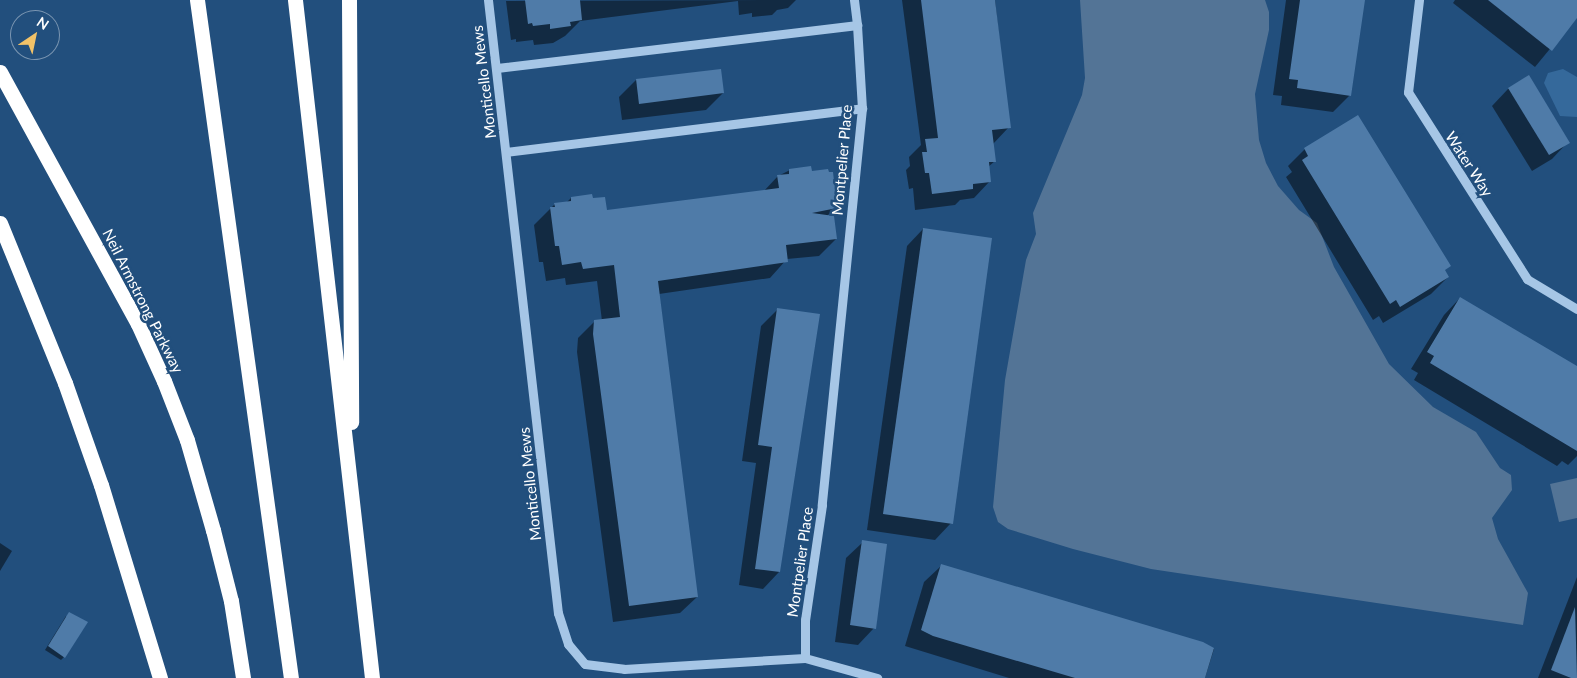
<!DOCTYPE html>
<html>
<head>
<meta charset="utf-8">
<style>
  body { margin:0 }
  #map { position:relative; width:1577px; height:678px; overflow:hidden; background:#224f7d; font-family:Lato,sans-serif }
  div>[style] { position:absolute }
  .green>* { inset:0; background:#35699b }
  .water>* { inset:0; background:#537496 }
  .shadow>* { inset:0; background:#0007 }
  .building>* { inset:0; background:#4f7ba8 }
  .minor>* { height:9px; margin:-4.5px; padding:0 4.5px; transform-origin:4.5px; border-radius:4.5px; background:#a6c6e6 }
  .highway>* { height:15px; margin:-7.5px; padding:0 7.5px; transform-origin:7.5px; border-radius:7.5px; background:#fff }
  span { translate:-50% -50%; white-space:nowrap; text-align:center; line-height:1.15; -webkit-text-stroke:5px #224f7d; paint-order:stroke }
  .street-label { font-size:15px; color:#fff }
  .north { position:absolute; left:10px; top:10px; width:50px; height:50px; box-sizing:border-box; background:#224f7d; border:1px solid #7a95b1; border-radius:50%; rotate:34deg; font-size:14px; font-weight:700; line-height:20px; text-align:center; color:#fff }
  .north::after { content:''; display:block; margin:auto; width:18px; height:22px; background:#f2c268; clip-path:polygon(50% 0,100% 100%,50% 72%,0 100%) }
</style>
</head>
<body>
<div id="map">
  <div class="green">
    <div style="clip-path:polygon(1563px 69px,1577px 77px,1577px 117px,1560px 116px,1544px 83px,1548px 73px)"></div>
  </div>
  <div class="water">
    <div style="clip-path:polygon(1080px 0,1265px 0,1269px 12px,1269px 30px,1255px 94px,1259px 140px,1266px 163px,1278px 186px,1299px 210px,1317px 223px,1334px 267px,1389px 364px,1433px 407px,1476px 432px,1500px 468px,1511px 475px,1512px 490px,1492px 518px,1498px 539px,1528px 593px,1523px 625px,1151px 569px,1073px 549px,1008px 529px,998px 522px,993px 507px,1005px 380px,1026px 260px,1036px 234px,1033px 213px,1082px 95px,1085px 78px)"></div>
    <div style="clip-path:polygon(1577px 478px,1577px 518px,1559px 522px,1550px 484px)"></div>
  </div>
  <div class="shadow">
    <div style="clip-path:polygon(796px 0,788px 8px,777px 10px,772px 15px,752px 17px,752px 13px,739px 15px,738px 1px,580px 21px,565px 36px,553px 43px,534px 45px,533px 40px,516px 42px,516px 39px,511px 40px,506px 1px)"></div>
    <div style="clip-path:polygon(902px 0,995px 0,1009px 127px,993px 144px,995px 161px,988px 167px,990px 181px,974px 198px,960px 200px,955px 205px,915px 210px,913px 188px,909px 189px,906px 170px,910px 166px,909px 157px,921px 145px)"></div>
    <div style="clip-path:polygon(1286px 0,1363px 0,1350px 95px,1333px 112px,1281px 105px,1282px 96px,1273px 95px)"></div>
    <div style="clip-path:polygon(1455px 0,1577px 0,1577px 16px,1535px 67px,1453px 3px)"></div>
    <div style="clip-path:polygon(719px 70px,723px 93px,706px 110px,622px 120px,619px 97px,636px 80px)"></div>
    <div style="clip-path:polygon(1529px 77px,1568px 142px,1552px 159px,1532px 171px,1492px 106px,1508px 89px)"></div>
    <div style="clip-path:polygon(1358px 117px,1448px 277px,1431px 294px,1383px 323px,1379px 316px,1373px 320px,1286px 177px,1292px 172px,1288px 166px,1305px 149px)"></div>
    <div style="clip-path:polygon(790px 170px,811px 172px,836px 207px,827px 216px,836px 239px,819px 256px,787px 259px,770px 278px,659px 294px,697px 597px,680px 613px,613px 622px,577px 352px,578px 338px,594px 322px,602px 321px,597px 281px,566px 285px,565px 278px,546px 281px,543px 262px,539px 262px,534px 225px,555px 204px,566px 203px,571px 198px,592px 200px,606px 211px,763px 192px,778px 176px)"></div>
    <div style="clip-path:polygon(923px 229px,951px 523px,935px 540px,867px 530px,907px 246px)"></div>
    <div style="clip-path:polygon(1460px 298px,1577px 369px,1577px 456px,1568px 465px,1562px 461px,1557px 466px,1414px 380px,1418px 373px,1411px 369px,1444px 315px)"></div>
    <div style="clip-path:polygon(777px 310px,779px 572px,763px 589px,739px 585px,756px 463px,742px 461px,761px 326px)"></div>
    <div style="clip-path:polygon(863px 542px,874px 628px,858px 645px,835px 642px,846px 558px)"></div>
    <div style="clip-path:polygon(0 543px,12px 551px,0 571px)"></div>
    <div style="clip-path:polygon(941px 566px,1214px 649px,1205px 678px,1009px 678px,905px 646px,924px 582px)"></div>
    <div style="clip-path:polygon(1577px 577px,1577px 678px,1538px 678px)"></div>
    <div style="clip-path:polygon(66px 616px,64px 657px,61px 660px,45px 650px)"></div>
  </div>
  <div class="building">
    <div style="clip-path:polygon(525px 0,580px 0,582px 20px,570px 22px,571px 26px,550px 29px,550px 24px,533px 26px,532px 23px,528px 24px)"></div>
    <div style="clip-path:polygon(921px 0,995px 0,1011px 128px,992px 130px,996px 162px,989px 162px,991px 182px,973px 184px,973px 189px,932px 194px,929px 173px,925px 173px,922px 152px,927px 152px,925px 139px,938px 138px)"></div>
    <div style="clip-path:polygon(1300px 0,1365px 0,1351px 96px,1297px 88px,1298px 80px,1289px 79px)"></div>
    <div style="clip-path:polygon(1488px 0,1577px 0,1577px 18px,1552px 51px)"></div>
    <div style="clip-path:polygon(721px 69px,724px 93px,639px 104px,636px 79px)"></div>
    <div style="clip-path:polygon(1529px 75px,1570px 143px,1549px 155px,1508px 88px)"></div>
    <div style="clip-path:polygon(1358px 115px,1451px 266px,1445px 270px,1449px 277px,1400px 307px,1396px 300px,1390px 304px,1302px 160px,1308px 156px,1304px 148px)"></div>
    <div style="clip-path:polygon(811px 166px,812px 171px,828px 169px,829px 172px,833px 172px,837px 208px,812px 213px,834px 216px,837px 239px,786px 245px,788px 262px,658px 281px,698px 597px,629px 606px,593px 334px,594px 320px,620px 317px,614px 265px,583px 269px,581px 262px,562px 265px,559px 246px,555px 246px,550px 207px,555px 207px,554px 203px,571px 201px,571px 197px,592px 194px,593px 198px,605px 197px,607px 210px,779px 188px,777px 175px,789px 174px,789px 169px)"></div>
    <div style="clip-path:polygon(923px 228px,992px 238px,953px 524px,883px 514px)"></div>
    <div style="clip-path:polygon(1460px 297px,1577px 366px,1577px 451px,1430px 363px,1434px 356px,1427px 352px)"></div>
    <div style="clip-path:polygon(777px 308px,820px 314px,780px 572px,755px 569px,772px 447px,758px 445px)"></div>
    <div style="clip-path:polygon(862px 540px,887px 544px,876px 629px,850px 625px)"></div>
    <div style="clip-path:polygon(941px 564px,1203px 642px,1214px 648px,1205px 678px,1075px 678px,933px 636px,921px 630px)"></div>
    <div style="clip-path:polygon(1575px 607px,1577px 678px,1571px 678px,1551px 670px)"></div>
    <div style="clip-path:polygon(69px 612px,88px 622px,65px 658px,48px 646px)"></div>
  </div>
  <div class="minor">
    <div style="left:488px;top:0;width:617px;rotate:83.49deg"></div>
    <div style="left:558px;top:613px;width:33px;rotate:72deg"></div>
    <div style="left:568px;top:644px;width:26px;rotate:50deg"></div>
    <div style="left:585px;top:664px;width:39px;rotate:7deg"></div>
    <div style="left:624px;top:669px;width:181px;rotate:-3.5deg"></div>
    <div style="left:805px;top:658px;width:75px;rotate:15.5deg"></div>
    <div style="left:854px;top:0;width:25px;rotate:83deg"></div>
    <div style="left:1419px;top:0;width:93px;rotate:96.8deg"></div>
    <div style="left:1408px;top:92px;width:222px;rotate:57.5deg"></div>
    <div style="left:1527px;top:279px;width:58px;rotate:31deg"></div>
    <div style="left:497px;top:68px;width:363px;rotate:-6.8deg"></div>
    <div style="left:857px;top:25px;width:83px;rotate:86.6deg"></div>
    <div style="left:862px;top:108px;width:399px;rotate:95.8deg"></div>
    <div style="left:822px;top:505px;width:116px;rotate:98.4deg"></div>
    <div style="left:805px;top:620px;width:38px;rotate:90deg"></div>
    <div style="left:506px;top:152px;width:359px;rotate:-7deg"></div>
  </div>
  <div class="highway">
    <div style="left:197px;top:0;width:684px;rotate:82.11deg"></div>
    <div style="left:295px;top:0;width:682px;rotate:83.52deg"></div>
    <div style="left:349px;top:0;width:422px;rotate:89.7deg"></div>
    <div style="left:0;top:72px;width:287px;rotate:61.3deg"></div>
    <div style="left:138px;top:324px;width:63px;rotate:65.5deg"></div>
    <div style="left:164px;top:381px;width:63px;rotate:68.7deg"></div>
    <div style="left:187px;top:440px;width:94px;rotate:73.9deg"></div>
    <div style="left:213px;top:530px;width:73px;rotate:75.8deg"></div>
    <div style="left:231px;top:601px;width:78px;rotate:81.1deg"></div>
    <div style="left:0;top:223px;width:173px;rotate:67.9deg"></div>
    <div style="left:65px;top:383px;width:108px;rotate:70.6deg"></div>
    <div style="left:101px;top:485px;width:202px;rotate:73deg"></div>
  </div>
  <div class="street-label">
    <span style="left:484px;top:82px;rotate:-97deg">Monticello Mews</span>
    <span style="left:842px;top:160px;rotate:-85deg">Montpelier Place</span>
    <span style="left:1469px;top:164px;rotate:57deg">Water Way</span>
    <span style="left:143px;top:301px;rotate:63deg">Neil Armstrong Parkway</span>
    <span style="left:530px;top:484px;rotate:-96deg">Monticello Mews</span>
    <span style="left:800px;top:562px;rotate:-82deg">Montpelier Place</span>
  </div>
  <div class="north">N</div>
</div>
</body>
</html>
